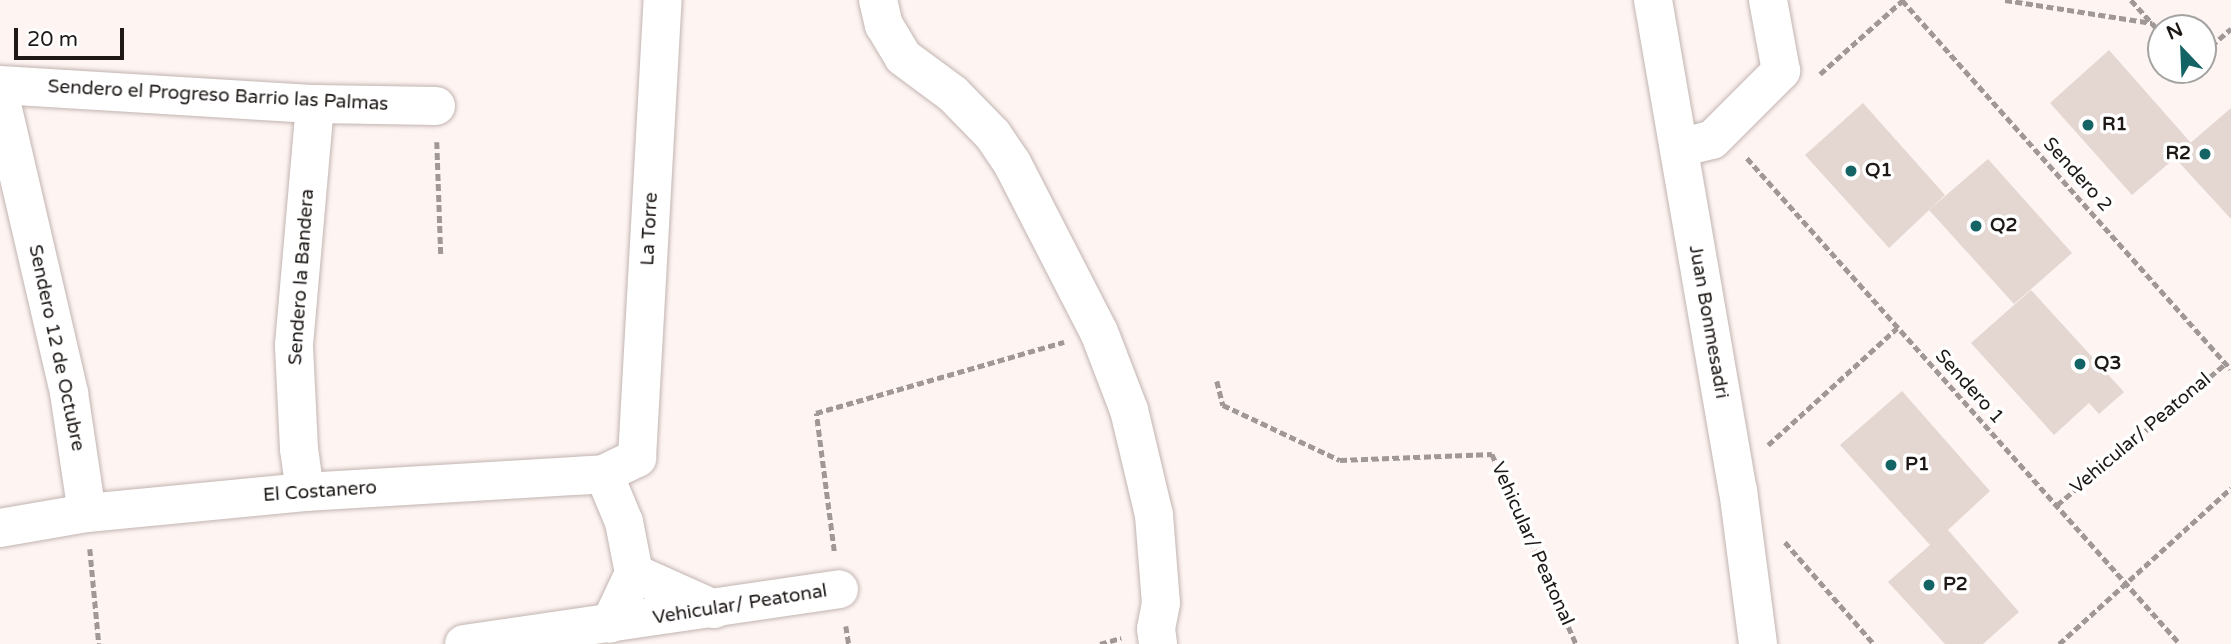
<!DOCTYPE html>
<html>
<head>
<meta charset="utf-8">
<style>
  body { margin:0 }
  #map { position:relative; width:2231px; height:644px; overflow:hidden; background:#fef5f3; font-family:"Varela Round",sans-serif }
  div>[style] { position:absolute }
  .building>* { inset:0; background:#e4d6d1 }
  .path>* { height:4.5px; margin-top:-2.25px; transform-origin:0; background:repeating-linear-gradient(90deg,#a09896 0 7px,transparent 0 10.5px) }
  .roads { filter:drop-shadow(0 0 2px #c2b4b0) drop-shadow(0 0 2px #c2b4b0) }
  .minor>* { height:38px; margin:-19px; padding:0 19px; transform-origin:19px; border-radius:19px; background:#fff }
  .dots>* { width:19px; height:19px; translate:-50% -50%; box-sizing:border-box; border:4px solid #fff; border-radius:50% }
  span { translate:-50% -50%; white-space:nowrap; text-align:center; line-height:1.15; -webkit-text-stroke:7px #fff; paint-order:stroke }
  .street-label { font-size:19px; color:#1e1917 }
  .poi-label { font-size:19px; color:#1e1917; font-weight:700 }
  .left { translate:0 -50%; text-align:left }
  .right { translate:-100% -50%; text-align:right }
  .north { position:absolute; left:2147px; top:14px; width:70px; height:70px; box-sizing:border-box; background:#fff; border:2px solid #a5a3a2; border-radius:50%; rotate:337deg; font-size:19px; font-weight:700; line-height:28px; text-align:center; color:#1e1917 }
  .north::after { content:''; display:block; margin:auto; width:24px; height:32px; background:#146465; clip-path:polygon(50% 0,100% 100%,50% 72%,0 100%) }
  .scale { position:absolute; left:14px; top:28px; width:110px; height:32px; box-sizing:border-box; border:4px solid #1e1917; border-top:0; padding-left:9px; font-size:21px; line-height:24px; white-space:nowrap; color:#1e1917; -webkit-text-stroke:5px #fff; paint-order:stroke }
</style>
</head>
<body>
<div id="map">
  <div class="building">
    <div style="clip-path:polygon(2109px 50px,2191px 143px,2188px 145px,2231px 108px,2231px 219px,2175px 158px,2132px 195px,2050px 103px)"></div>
    <div style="clip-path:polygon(1863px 103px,1945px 195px,1889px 248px,1805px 155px)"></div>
    <div style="clip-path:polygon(1988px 159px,2072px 253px,2014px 304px,1929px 210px)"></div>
    <div style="clip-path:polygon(2031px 290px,2124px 392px,2099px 414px,2089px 403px,2054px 435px,1971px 343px)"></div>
    <div style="clip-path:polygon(1902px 391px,1990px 491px,1948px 530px,2019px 612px,1983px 644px,1945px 644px,1888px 582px,1930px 545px,1840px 445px)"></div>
  </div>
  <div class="path">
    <div style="left:1902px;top:0;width:494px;rotate:48.3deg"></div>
    <div style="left:2005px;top:0;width:149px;rotate:8.9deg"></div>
    <div style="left:2131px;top:0;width:45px;rotate:47.7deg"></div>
    <div style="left:2203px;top:53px;width:37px;rotate:-41deg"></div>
    <div style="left:1820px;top:74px;width:111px;rotate:-41.7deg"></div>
    <div style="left:437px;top:142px;width:113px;rotate:88deg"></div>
    <div style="left:1747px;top:158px;width:651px;rotate:48.3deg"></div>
    <div style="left:1217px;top:381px;width:25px;rotate:76deg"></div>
    <div style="left:1223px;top:405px;width:129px;rotate:25.2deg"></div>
    <div style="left:1340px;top:460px;width:152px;rotate:-2.3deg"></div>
    <div style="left:1492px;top:454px;width:208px;rotate:66.1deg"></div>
    <div style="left:1768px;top:445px;width:174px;rotate:-42.2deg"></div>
    <div style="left:2057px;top:505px;width:221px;rotate:-40deg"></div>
    <div style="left:1785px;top:542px;width:135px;rotate:48.9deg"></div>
    <div style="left:90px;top:549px;width:95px;rotate:84.6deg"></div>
    <div style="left:834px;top:551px;width:139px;rotate:-97.4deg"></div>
    <div style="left:816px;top:413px;width:258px;rotate:-16deg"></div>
    <div style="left:846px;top:626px;width:18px;rotate:81deg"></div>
    <div style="left:1100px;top:644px;width:22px;rotate:-16deg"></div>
    <div style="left:2059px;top:644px;width:232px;rotate:-42.2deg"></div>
  </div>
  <div class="roads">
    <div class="minor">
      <div style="left:878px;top:0;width:26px;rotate:77deg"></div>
      <div style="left:884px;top:25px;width:37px;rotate:59deg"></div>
      <div style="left:903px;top:57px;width:62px;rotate:36.5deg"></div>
      <div style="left:953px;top:94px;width:57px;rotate:45.7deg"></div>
      <div style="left:993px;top:135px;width:34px;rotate:56deg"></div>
      <div style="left:1012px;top:163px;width:190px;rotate:62.8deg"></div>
      <div style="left:1099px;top:332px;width:84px;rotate:69deg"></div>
      <div style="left:1129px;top:410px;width:108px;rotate:76.6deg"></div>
      <div style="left:1154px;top:515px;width:88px;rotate:85.5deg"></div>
      <div style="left:1161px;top:603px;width:26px;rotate:101deg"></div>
      <div style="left:1156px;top:629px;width:15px;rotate:82deg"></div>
      <div style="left:1653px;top:0;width:497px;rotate:80.2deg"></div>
      <div style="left:1738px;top:490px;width:155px;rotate:82.6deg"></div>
      <div style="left:0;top:85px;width:316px;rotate:3.5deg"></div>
      <div style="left:315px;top:104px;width:121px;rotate:0.9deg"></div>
      <div style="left:0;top:96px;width:305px;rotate:76.9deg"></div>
      <div style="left:69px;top:393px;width:121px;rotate:81.5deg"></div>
      <div style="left:1679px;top:148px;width:34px;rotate:-14deg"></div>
      <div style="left:1712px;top:140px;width:98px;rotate:-45deg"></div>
      <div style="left:1781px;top:71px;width:72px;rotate:-100.4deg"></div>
      <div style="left:604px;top:474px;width:52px;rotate:67.4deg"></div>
      <div style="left:624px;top:522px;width:52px;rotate:78.9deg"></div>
      <div style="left:634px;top:573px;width:56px;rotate:115.2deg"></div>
      <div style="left:305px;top:492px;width:43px;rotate:-97.9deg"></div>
      <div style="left:299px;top:449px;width:104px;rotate:-92.8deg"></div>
      <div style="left:294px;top:345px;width:242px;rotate:-85deg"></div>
      <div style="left:0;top:528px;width:88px;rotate:-9.8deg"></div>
      <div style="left:87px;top:513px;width:219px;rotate:-5.5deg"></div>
      <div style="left:305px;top:492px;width:300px;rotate:-3.4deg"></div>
      <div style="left:604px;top:474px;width:37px;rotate:-26deg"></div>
      <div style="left:637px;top:458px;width:459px;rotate:-86.8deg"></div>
      <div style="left:634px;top:573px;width:88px;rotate:24.2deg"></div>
      <div style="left:464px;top:644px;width:379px;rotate:-8.3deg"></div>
    </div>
  </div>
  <div class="dots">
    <div style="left:2088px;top:125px;background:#146465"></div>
    <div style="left:2205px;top:154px;background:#146465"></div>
    <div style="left:1851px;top:171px;background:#146465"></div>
    <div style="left:1976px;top:226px;background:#146465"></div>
    <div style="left:2080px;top:364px;background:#146465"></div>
    <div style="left:1891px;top:465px;background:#146465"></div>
    <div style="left:1929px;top:585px;background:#146465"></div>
  </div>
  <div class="street-label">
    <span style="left:218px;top:96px;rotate:3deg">Sendero el Progreso Barrio las Palmas</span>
    <span style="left:2077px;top:175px;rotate:48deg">Sendero 2</span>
    <span style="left:650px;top:229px;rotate:-87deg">La Torre</span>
    <span style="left:302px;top:277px;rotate:-86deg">Sendero la Bandera</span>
    <span style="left:1708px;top:322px;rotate:80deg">Juan Bonmesadri</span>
    <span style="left:56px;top:348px;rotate:78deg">Sendero 12 de Octubre</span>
    <span style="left:1969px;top:387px;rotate:48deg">Sendero 1</span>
    <span style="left:2141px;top:434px;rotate:-40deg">Vehicular/ Peatonal</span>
    <span style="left:320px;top:492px;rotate:-4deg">El Costanero</span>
    <span style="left:1532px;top:544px;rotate:66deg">Vehicular/ Peatonal</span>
    <span style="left:740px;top:605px;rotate:-9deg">Vehicular/ Peatonal</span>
  </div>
  <div class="poi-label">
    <span class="left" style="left:2102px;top:125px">R1</span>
    <span class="right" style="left:2191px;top:154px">R2</span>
    <span class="left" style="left:1865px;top:171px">Q1</span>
    <span class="left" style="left:1990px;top:226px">Q2</span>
    <span class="left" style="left:2094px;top:364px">Q3</span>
    <span class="left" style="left:1905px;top:465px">P1</span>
    <span class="left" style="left:1943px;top:585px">P2</span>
  </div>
  <div class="north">N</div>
  <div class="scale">20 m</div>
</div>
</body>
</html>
